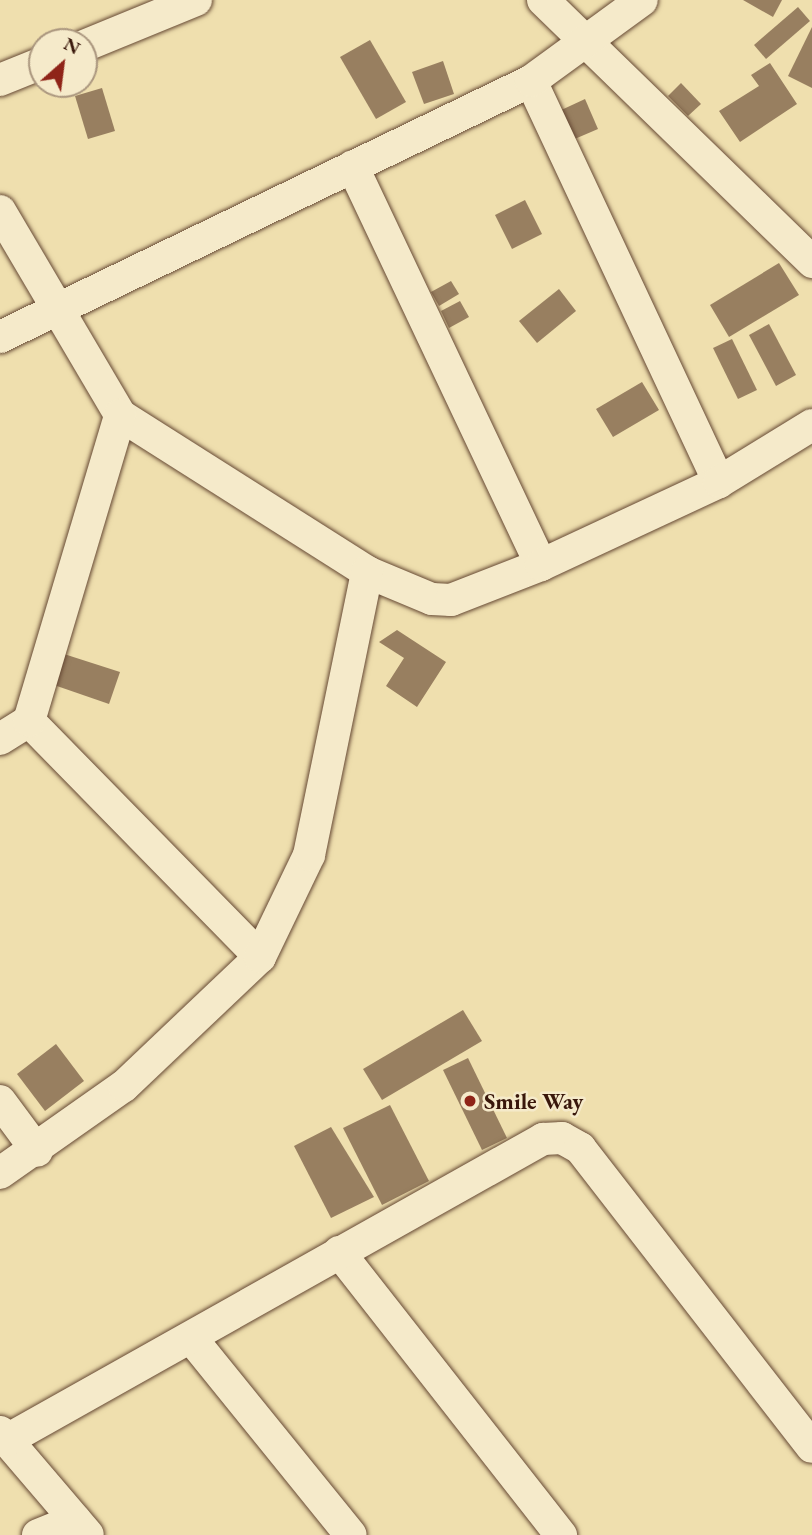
<!DOCTYPE html>
<html>
<head>
<meta charset="utf-8">
<style>
  body { margin:0 }
  #map { position:relative; width:812px; height:1535px; overflow:hidden; background:#efdfae; font-family:"EB Garamond",serif }
  div>[style] { position:absolute }
  .building>* { inset:0; background:#987f60 }
  .roads { filter:drop-shadow(0 0 2px #664934) drop-shadow(0 0 2px #664934) }
  .minor>* { height:32px; margin:-16px; padding:0 16px; transform-origin:16px; border-radius:16px; background:#f5eaca }
  .dots>* { width:19px; height:19px; translate:-50% -50%; box-sizing:border-box; border:4px solid #f5eaca; border-radius:50% }
  span { translate:-50% -50%; white-space:nowrap; text-align:center; line-height:1.15; -webkit-text-stroke:5px #f5eaca; paint-order:stroke }
  .poi-label { font-size:23px; color:#39170b; font-weight:700 }
  .left { translate:0 -50%; text-align:left }
  .north { position:absolute; left:28px; top:28px; width:70px; height:70px; box-sizing:border-box; background:#f5eaca; border:2px solid #aa967e; border-radius:50%; rotate:28deg; font-size:19px; font-weight:700; line-height:28px; text-align:center; color:#39170b }
  .north::after { content:''; display:block; margin:auto; width:24px; height:32px; background:#8f2418; clip-path:polygon(50% 0,100% 100%,50% 72%,0 100%) }
</style>
</head>
<body>
<div id="map">
  <div class="building">
    <div style="clip-path:polygon(743px 0,782px 0,773px 17px)"></div>
    <div style="clip-path:polygon(798px 7px,810px 21px,766px 59px,754px 45px)"></div>
    <div style="clip-path:polygon(812px 27px,812px 88px,788px 76px)"></div>
    <div style="clip-path:polygon(370px 40px,406px 102px,376px 119px,340px 57px)"></div>
    <div style="clip-path:polygon(443px 61px,454px 94px,424px 104px,412px 72px)"></div>
    <div style="clip-path:polygon(770px 63px,797px 104px,740px 142px,719px 111px,759px 86px,751px 75px)"></div>
    <div style="clip-path:polygon(681px 83px,701px 104px,688px 116px,668px 96px)"></div>
    <div style="clip-path:polygon(102px 88px,115px 131px,88px 139px,75px 96px)"></div>
    <div style="clip-path:polygon(585px 99px,598px 129px,570px 141px,557px 112px)"></div>
    <div style="clip-path:polygon(525px 200px,542px 234px,512px 249px,495px 215px)"></div>
    <div style="clip-path:polygon(779px 263px,799px 295px,729px 337px,710px 305px)"></div>
    <div style="clip-path:polygon(451px 281px,459px 294px,439px 306px,431px 292px)"></div>
    <div style="clip-path:polygon(559px 289px,576px 311px,537px 343px,519px 321px)"></div>
    <div style="clip-path:polygon(460px 301px,469px 317px,449px 328px,441px 311px)"></div>
    <div style="clip-path:polygon(769px 324px,796px 375px,776px 386px,749px 335px)"></div>
    <div style="clip-path:polygon(732px 339px,757px 390px,738px 399px,713px 348px)"></div>
    <div style="clip-path:polygon(642px 382px,659px 410px,613px 437px,596px 409px)"></div>
    <div style="clip-path:polygon(397px 630px,446px 662px,417px 707px,386px 686px,404px 658px,379px 642px)"></div>
    <div style="clip-path:polygon(64px 654px,120px 672px,109px 704px,54px 685px)"></div>
    <div style="clip-path:polygon(463px 1010px,482px 1041px,382px 1100px,363px 1069px)"></div>
    <div style="clip-path:polygon(56px 1044px,84px 1081px,45px 1111px,17px 1074px)"></div>
    <div style="clip-path:polygon(468px 1058px,507px 1138px,482px 1150px,443px 1070px)"></div>
    <div style="clip-path:polygon(390px 1105px,429px 1181px,382px 1205px,343px 1128px)"></div>
    <div style="clip-path:polygon(331px 1127px,374px 1197px,331px 1218px,294px 1146px)"></div>
  </div>
  <div class="roads">
    <div class="minor">
      <div style="left:543px;top:0;width:376px;rotate:44.2deg"></div>
      <div style="left:84px;top:46px;width:121px;rotate:-22.3deg"></div>
      <div style="left:0;top:80px;width:45px;rotate:-22deg"></div>
      <div style="left:531px;top:81px;width:443px;rotate:64.9deg"></div>
      <div style="left:0;top:211px;width:237px;rotate:59.5deg"></div>
      <div style="left:120px;top:415px;width:293px;rotate:32.4deg"></div>
      <div style="left:367px;top:572px;width:70px;rotate:22.6deg"></div>
      <div style="left:432px;top:599px;width:19px;rotate:3deg"></div>
      <div style="left:451px;top:600px;width:97px;rotate:-21.3deg"></div>
      <div style="left:541px;top:565px;width:441px;rotate:-115.3deg"></div>
      <div style="left:0;top:337px;width:589px;rotate:-25.74deg"></div>
      <div style="left:531px;top:81px;width:137px;rotate:-36.1deg"></div>
      <div style="left:541px;top:565px;width:196px;rotate:-25deg"></div>
      <div style="left:719px;top:482px;width:109px;rotate:-31.5deg"></div>
      <div style="left:29px;top:721px;width:330px;rotate:45.6deg"></div>
      <div style="left:0;top:739px;width:34px;rotate:-32deg"></div>
      <div style="left:29px;top:721px;width:319px;rotate:-73.4deg"></div>
      <div style="left:0;top:1101px;width:62px;rotate:53.5deg"></div>
      <div style="left:0;top:1173px;width:151px;rotate:-35.1deg"></div>
      <div style="left:124px;top:1086px;width:187px;rotate:-43.5deg"></div>
      <div style="left:260px;top:957px;width:113px;rotate:-64.3deg"></div>
      <div style="left:309px;top:855px;width:289px;rotate:-78.4deg"></div>
      <div style="left:339px;top:1252px;width:360px;rotate:51.9deg"></div>
      <div style="left:192px;top:1339px;width:252px;rotate:51deg"></div>
      <div style="left:0;top:1432px;width:135px;rotate:49.5deg"></div>
      <div style="left:7px;top:1440px;width:615px;rotate:-29.32deg"></div>
      <div style="left:543px;top:1139px;width:19px;rotate:-3deg"></div>
      <div style="left:562px;top:1138px;width:21px;rotate:29deg"></div>
      <div style="left:580px;top:1148px;width:378px;rotate:52.2deg"></div>
      <div style="left:38px;top:1535px;width:40px;rotate:-22deg"></div>
    </div>
  </div>
  <div class="dots">
    <div style="left:470px;top:1101px;background:#8f2418"></div>
  </div>
  <div class="poi-label">
    <span class="left" style="left:484px;top:1101px">Smile Way</span>
  </div>
  <div class="north">N</div>
</div>
</body>
</html>
